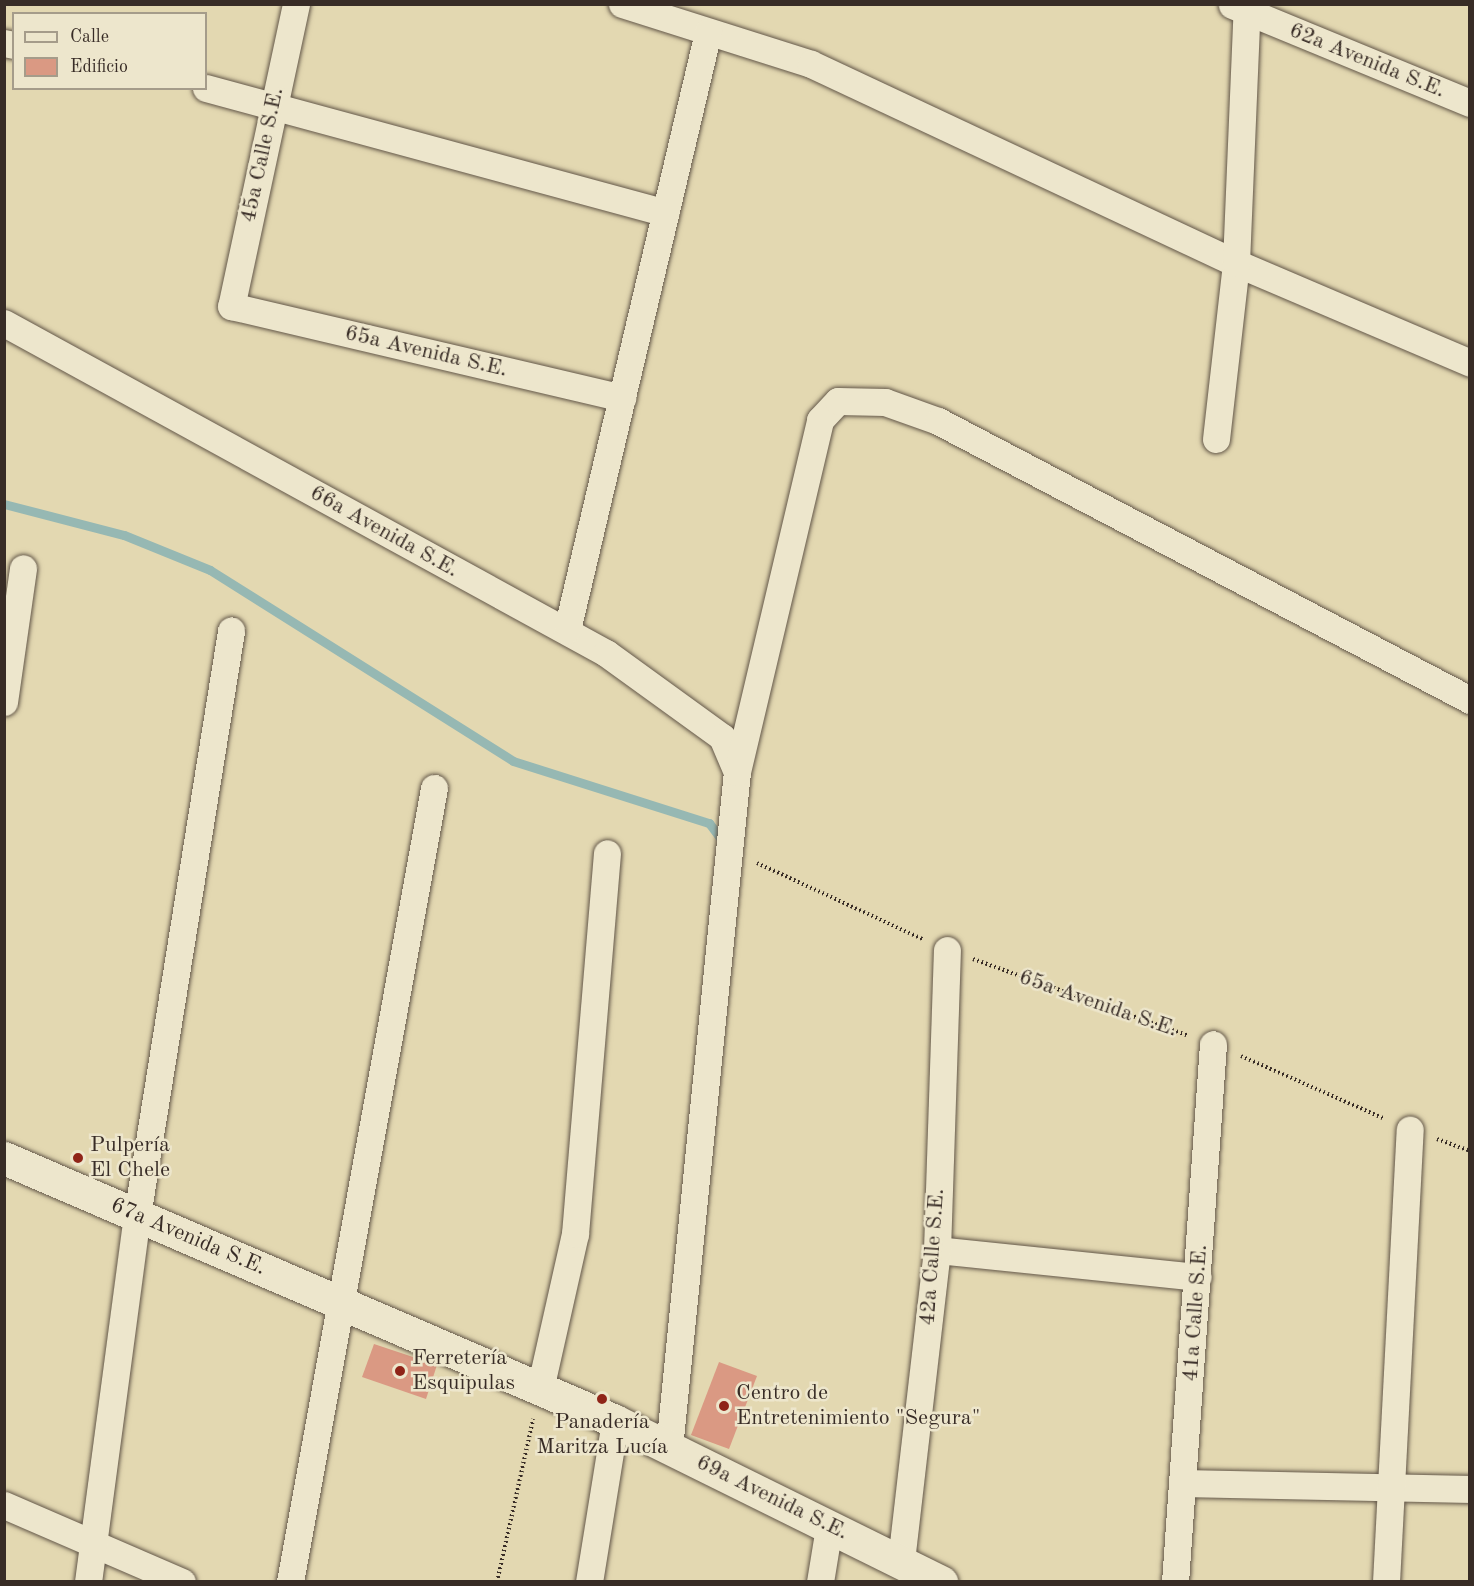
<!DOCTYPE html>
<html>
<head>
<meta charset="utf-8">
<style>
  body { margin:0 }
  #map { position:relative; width:1474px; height:1586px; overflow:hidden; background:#e3d8b1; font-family:"Old Standard TT",serif }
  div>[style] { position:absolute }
  .stream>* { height:9px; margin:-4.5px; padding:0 4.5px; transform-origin:4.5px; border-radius:4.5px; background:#96b8b3 }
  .building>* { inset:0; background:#da9983 }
  .path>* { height:4px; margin-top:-2px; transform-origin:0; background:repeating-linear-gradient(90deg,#382c26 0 1.5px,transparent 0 4.5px) }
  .roads { filter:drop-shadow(0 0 2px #635749) drop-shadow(0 0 2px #635749) }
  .street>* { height:27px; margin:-13.5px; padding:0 13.5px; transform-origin:13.5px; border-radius:13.5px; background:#ede6cc }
  .secondary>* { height:33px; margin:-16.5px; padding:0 16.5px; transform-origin:16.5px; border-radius:16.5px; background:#ede6cc }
  .dots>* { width:16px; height:16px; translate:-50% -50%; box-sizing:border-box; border:3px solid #ede6cc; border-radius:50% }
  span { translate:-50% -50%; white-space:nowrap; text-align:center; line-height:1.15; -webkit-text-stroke:5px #ede6cc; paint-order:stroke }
  .street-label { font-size:22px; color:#382c26 }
  .poi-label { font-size:22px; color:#382c26 }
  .left { translate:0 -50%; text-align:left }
  .frame { position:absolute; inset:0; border:6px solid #382c26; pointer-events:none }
  .legend { position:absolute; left:12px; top:12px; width:195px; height:78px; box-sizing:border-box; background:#ede6cc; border:2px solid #a59c8a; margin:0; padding:8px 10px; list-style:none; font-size:18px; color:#382c26 }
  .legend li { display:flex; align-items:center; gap:12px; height:30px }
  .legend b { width:30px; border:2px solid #a59c8a }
</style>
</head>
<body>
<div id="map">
  <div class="stream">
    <div style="left:4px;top:504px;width:124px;rotate:14.5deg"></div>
    <div style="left:124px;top:535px;width:93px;rotate:22.1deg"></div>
    <div style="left:210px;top:570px;width:358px;rotate:32.2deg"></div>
    <div style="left:513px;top:761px;width:206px;rotate:17.6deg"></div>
    <div style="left:709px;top:823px;width:25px;rotate:53deg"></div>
  </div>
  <div class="building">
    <div style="clip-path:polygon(374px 1344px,437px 1365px,426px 1399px,362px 1377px)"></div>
    <div style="clip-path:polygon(719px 1362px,757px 1376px,729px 1449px,691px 1435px)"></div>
  </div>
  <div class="path">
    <div style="left:757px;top:863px;width:182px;rotate:24.7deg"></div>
    <div style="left:973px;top:959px;width:227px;rotate:19.6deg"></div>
    <div style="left:1241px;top:1056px;width:157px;rotate:23.6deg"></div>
    <div style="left:1437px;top:1139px;width:35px;rotate:20deg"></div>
    <div style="left:497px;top:1582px;width:167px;rotate:-77.5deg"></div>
  </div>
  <div class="roads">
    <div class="street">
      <div style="left:296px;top:4px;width:309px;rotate:102.1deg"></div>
      <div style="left:231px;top:306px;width:402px;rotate:13.2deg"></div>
      <div style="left:622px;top:4px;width:198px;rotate:17.6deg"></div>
      <div style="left:811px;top:64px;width:469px;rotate:25.1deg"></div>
      <div style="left:1236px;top:263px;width:254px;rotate:23.1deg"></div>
      <div style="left:1232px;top:5px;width:257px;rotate:22.4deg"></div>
      <div style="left:4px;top:43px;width:10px;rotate:11deg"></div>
      <div style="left:206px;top:88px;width:476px;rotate:15.2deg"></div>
      <div style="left:4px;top:323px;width:687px;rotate:28.73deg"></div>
      <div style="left:606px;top:653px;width:143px;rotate:35.9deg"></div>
      <div style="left:722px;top:737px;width:38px;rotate:67deg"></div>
      <div style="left:1216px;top:439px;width:177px;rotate:-83.5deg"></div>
      <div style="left:1236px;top:263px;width:259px;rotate:-87.6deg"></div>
      <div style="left:567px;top:630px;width:614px;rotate:-76.73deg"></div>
      <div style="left:4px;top:702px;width:135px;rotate:-81.9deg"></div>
      <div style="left:937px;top:1250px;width:262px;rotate:5.9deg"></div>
      <div style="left:540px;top:1389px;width:159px;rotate:-77.3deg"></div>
      <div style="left:575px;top:1234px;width:382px;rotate:-85.2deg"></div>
      <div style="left:669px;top:1448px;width:679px;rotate:-84.26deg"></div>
      <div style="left:737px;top:772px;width:362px;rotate:-76.7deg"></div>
      <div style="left:820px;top:420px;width:26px;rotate:-47deg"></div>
      <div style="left:838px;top:401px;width:47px;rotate:1.2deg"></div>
      <div style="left:885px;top:402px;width:56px;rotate:19.7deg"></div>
      <div style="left:938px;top:421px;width:601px;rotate:27.67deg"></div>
      <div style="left:1183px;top:1483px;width:287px;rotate:1.2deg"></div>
      <div style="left:4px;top:1505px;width:194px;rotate:23.4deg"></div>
      <div style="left:901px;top:1561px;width:313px;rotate:-83.4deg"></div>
      <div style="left:937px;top:1250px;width:300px;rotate:-88.1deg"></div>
      <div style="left:88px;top:1582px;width:369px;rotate:-82.4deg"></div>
      <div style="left:137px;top:1216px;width:593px;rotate:-80.87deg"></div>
      <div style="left:290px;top:1582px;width:807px;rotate:-79.72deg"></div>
      <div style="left:589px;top:1582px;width:163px;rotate:-80.8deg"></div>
      <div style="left:820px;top:1582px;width:56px;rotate:-80.7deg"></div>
      <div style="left:1175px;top:1582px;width:539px;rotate:-85.96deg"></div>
      <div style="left:1386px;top:1582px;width:453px;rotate:-87deg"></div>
    </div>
    <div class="secondary">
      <div style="left:4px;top:1158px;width:665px;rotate:23.29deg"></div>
      <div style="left:615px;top:1421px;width:364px;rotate:26.3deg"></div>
    </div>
  </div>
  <div class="dots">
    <div style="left:78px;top:1158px;background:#8f2418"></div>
    <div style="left:400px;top:1371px;background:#8f2418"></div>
    <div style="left:602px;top:1399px;background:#8f2418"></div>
    <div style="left:724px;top:1406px;background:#8f2418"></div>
  </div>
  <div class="street-label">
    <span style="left:1367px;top:61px;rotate:22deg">62a Avenida S.E.</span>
    <span style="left:263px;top:155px;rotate:-78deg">45a Calle S.E.</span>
    <span style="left:426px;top:352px;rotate:13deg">65a Avenida S.E.</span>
    <span style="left:384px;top:532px;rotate:29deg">66a Avenida S.E.</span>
    <span style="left:1098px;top:1004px;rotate:19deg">65a Avenida S.E.</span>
    <span style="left:188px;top:1237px;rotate:23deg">67a Avenida S.E.</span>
    <span style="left:933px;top:1257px;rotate:-86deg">42a Calle S.E.</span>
    <span style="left:1196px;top:1313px;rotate:-86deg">41a Calle S.E.</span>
    <span style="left:772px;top:1498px;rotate:26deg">69a Avenida S.E.</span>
  </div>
  <div class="poi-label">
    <span class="left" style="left:90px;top:1158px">Pulpería<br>El Chele</span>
    <span class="left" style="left:412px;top:1371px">Ferretería<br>Esquipulas</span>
    <span class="left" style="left:736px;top:1406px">Centro de<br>Entretenimiento "Segura"</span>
    <span style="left:602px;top:1435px">Panadería<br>Maritza Lucía</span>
  </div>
  <div class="frame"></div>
  <ul class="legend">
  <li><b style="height:8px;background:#ede6cc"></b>Calle</li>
  <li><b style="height:16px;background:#da9983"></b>Edificio</li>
  </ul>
</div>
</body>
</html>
